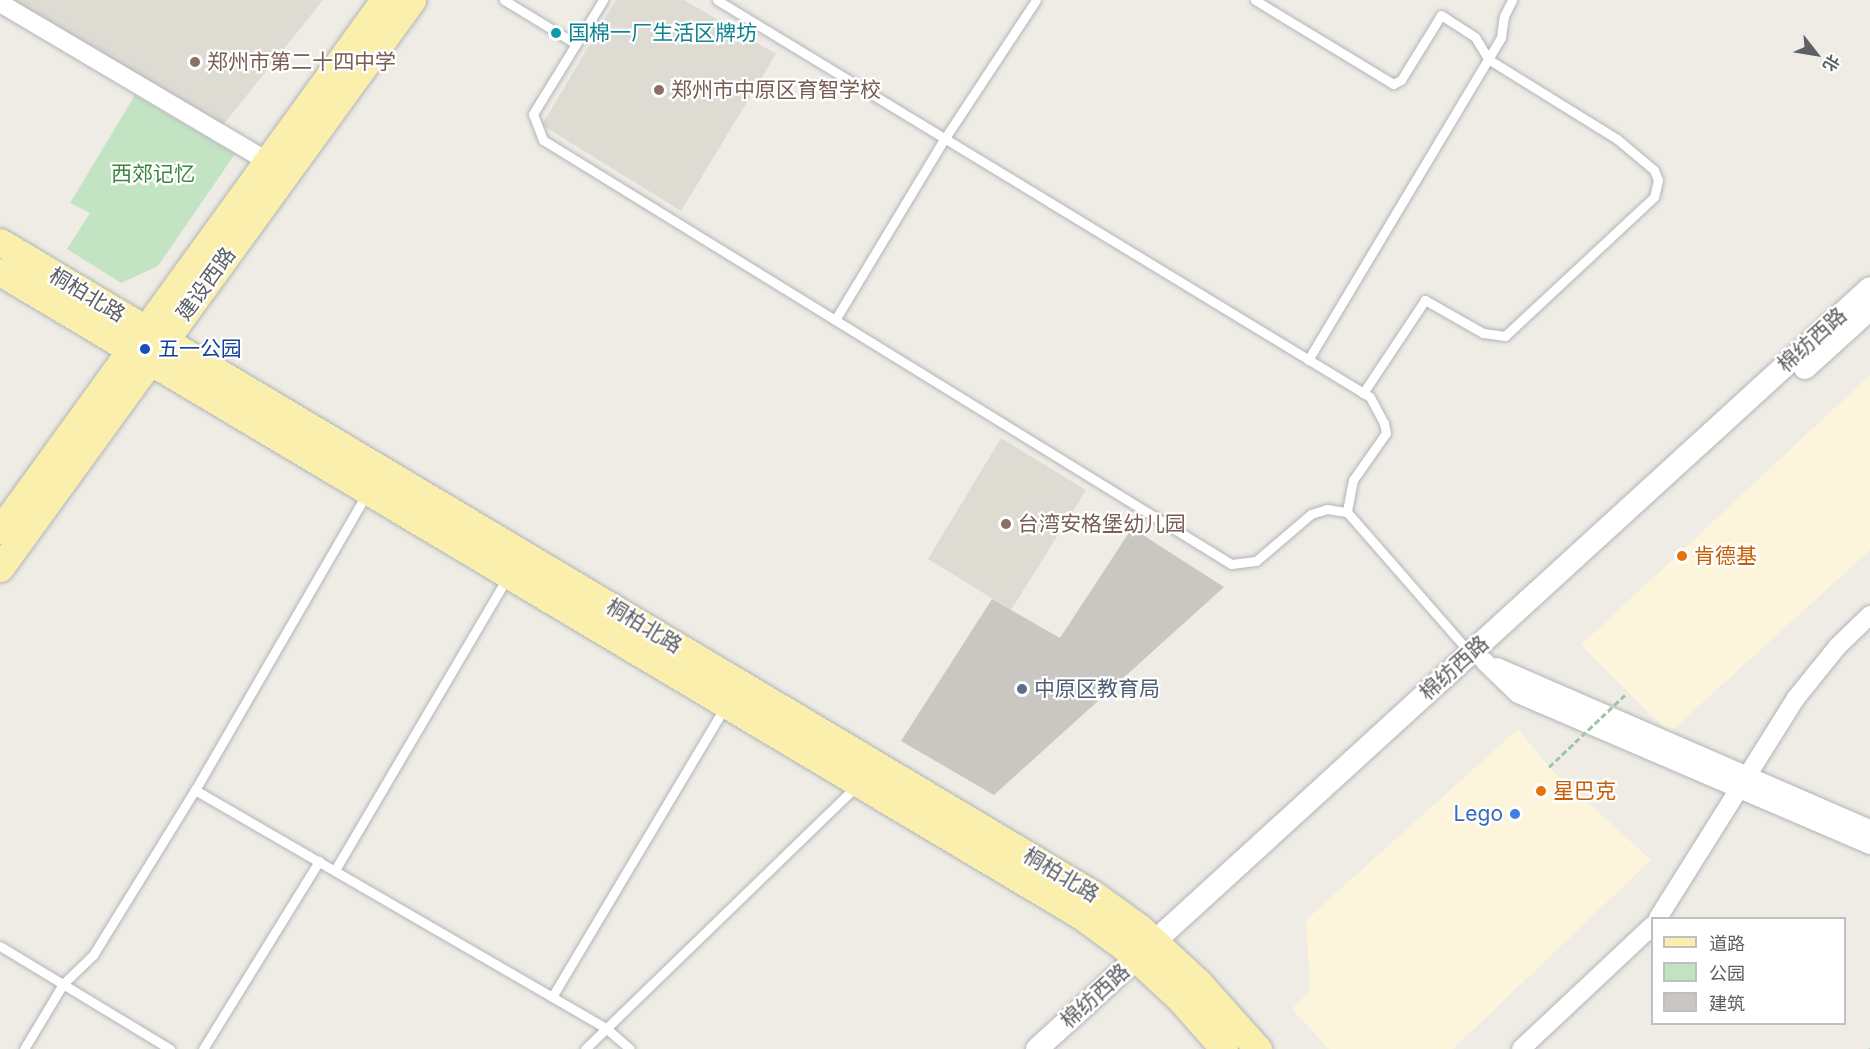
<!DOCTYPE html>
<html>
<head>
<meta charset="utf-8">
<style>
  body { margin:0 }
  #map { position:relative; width:1870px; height:1049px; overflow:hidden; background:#eeece5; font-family:Inter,"Noto Sans SC",sans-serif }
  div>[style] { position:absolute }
  .commercial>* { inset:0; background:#fcf5dc }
  .education>* { inset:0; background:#dedbd3 }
  .green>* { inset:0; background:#c3e4c3 }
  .building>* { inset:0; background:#cac7c2 }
  .path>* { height:3px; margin-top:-1.5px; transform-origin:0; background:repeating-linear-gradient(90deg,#9cc5a8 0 6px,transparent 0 9px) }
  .roads { filter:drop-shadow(0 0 2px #b2b5b9) drop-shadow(0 0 2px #b2b5b9) }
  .service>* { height:9px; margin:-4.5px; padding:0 4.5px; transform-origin:4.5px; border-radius:4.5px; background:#fff }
  .minor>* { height:18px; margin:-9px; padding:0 9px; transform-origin:9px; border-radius:9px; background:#fff }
  .tertiary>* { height:22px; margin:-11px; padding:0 11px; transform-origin:11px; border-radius:11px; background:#fff }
  .primary>* { height:27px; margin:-13.5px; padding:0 13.5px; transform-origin:13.5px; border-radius:13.5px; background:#fbefad }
  .path-bridge>* { height:3px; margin-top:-1.5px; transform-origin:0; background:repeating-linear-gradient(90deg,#9cc5a8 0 6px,transparent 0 9px) }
  .dots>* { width:16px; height:16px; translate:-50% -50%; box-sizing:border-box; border:3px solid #fff; border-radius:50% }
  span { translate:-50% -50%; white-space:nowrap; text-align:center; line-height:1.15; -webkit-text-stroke:4.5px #fff; paint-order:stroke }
  .culture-label { font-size:21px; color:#0d838f }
  .left { translate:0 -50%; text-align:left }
  .education-label { font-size:21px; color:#785e54 }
  .park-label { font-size:21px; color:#3b853f }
  .street-label { font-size:21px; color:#5d6064 }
  .transit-label { font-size:21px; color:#164399 }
  .food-label { font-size:21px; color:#c56008 }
  .service-label { font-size:21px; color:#4e5e75 }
  .shop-label { font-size:21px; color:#366cbe }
  .right { translate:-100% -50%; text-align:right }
  .legend { position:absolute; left:1651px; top:917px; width:195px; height:108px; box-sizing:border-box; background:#fff; border:2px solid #bebfc1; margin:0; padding:8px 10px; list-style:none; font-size:18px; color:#5d6064 }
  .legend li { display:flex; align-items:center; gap:12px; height:30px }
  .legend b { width:30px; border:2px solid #bebfc1 }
  .north { position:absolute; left:1786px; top:24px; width:60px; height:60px; -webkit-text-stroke:4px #fff; paint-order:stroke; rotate:121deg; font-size:16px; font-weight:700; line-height:24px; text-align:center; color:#5d6064 }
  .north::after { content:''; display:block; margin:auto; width:21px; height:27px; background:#5d6064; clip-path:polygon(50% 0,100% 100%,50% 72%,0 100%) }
</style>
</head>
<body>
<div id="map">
  <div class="commercial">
    <div style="clip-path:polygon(1870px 375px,1870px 550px,1669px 733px,1581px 645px)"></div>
    <div style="clip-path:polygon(1518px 729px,1549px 767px,1651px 860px,1453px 1049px,1329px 1049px,1292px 1009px,1310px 991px,1306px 920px)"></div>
  </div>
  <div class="education">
    <div style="clip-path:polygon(11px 0,323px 0,223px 125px)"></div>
    <div style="clip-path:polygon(616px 0,684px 0,776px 54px,681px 211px,542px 125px)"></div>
    <div style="clip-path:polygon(1001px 438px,1086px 490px,1011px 610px,928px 559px)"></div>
  </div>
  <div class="green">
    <div style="clip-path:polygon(135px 95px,235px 154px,158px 266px,121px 283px,67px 249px,90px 213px,70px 203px)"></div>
  </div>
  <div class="building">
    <div style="clip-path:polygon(1132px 528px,1224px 587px,994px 795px,901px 741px,992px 599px,1060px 638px)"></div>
  </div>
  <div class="path">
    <div style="left:1870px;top:1049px;width:1px;rotate:-90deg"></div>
  </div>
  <div class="roads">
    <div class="service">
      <div style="left:504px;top:0;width:84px;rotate:31.4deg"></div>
      <div style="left:603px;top:0;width:134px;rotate:121.6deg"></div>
      <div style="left:533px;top:114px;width:28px;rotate:69deg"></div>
      <div style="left:543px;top:140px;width:808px;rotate:31.64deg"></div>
      <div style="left:1231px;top:564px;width:25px;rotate:-7deg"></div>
      <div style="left:1256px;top:561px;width:72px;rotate:-40.5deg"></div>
      <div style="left:1311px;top:514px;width:17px;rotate:-17deg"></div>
      <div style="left:1327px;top:509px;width:20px;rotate:9deg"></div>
      <div style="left:1347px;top:512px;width:186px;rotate:48.9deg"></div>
      <div style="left:717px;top:0;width:764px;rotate:31.3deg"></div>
      <div style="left:1370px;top:397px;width:30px;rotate:62deg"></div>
      <div style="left:1384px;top:423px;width:10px;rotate:79deg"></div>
      <div style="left:1386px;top:433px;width:57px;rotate:125.1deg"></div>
      <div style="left:1353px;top:480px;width:33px;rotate:101deg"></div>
      <div style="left:1255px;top:0;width:162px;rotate:31.3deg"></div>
      <div style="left:1393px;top:84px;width:9px;rotate:-27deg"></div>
      <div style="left:1401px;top:80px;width:76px;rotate:-58.4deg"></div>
      <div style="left:1441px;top:15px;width:40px;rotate:32.9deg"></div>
      <div style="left:1475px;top:37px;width:26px;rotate:59deg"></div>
      <div style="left:1488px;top:59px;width:152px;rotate:31.8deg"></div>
      <div style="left:1617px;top:139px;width:48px;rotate:40deg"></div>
      <div style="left:1654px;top:170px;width:11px;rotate:68deg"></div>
      <div style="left:1658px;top:180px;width:17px;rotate:103deg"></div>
      <div style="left:1654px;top:197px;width:204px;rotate:137deg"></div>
      <div style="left:1505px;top:336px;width:22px;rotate:-172deg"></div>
      <div style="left:1483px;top:333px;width:67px;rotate:-150.4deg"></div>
      <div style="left:1425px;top:300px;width:112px;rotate:123.7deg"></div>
      <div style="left:835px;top:320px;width:213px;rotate:-58.9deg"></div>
      <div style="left:945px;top:138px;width:165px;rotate:-56.6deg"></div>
      <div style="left:1308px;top:360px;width:376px;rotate:-59.1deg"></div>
      <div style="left:1501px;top:37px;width:21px;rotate:-82deg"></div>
      <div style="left:1504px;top:16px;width:18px;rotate:-63deg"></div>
      <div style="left:195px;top:790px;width:476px;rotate:30.1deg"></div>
      <div style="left:607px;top:1029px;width:30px;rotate:41deg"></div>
      <div style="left:335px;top:870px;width:339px;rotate:-59.5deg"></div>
      <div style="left:0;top:946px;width:199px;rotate:31.2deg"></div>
      <div style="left:552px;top:997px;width:338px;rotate:-59.2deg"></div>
      <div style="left:24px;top:1049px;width:76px;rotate:-59deg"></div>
      <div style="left:63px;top:984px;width:42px;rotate:-44deg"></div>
      <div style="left:93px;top:955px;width:194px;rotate:-58.3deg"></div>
      <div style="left:195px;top:790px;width:343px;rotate:-59.9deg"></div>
      <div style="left:203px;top:1049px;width:221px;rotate:-58.3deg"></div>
      <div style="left:585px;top:1049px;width:379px;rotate:-44.1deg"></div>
    </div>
    <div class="minor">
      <div style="left:0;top:3px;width:310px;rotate:30.6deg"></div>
      <div style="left:1484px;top:661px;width:47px;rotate:44.1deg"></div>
      <div style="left:1518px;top:694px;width:383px;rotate:23.2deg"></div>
      <div style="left:1497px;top:667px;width:407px;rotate:23.5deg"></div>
      <div style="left:1658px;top:918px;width:260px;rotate:-57.9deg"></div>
      <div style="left:1796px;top:698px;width:67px;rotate:-51.1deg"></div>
      <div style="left:1838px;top:646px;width:45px;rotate:-44.1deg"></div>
      <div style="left:1521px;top:1049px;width:180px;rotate:-43.2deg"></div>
    </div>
    <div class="tertiary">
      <div style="left:1805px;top:368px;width:88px;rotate:-42.2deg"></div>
      <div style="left:1037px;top:1049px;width:1128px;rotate:-42.41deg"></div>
    </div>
    <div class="primary">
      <div style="left:0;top:242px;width:1273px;rotate:30.82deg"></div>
      <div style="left:1093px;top:894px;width:58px;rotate:35.9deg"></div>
      <div style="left:1140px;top:928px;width:81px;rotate:43deg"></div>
      <div style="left:1199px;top:983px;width:89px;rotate:48.2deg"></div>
      <div style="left:0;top:272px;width:1257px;rotate:30.77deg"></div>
      <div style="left:1080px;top:915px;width:54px;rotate:36deg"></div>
      <div style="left:1124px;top:947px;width:78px;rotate:42.9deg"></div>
      <div style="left:1181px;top:1000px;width:65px;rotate:48.7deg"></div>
      <div style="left:0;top:530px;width:654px;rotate:-54.08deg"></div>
      <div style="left:0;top:568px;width:702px;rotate:-54.04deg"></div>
    </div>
  </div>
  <div class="path-bridge">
    <div style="left:1549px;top:767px;width:108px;rotate:-43.5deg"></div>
  </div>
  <div class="dots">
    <div style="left:556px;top:33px;background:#0f9aa8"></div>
    <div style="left:195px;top:62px;background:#8d6e63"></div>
    <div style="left:659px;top:90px;background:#8d6e63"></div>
    <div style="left:145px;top:349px;background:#1a4fb4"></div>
    <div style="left:1006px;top:524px;background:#8d6e63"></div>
    <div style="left:1682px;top:556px;background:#e8710a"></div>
    <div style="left:1022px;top:689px;background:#5c6f8a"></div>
    <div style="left:1541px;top:791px;background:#e8710a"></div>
    <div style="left:1515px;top:814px;background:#3f7fe0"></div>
  </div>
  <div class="culture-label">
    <span class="left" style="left:568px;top:33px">国棉一厂生活区牌坊</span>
  </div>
  <div class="education-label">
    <span class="left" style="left:207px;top:62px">郑州市第二十四中学</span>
    <span class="left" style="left:671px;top:90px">郑州市中原区育智学校</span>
    <span class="left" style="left:1018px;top:524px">台湾安格堡幼儿园</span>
  </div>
  <div class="park-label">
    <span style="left:153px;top:174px">西郊记忆</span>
  </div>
  <div class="street-label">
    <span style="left:206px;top:284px;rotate:-54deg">建设西路</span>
    <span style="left:87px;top:295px;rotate:31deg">桐柏北路</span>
    <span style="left:1812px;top:340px;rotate:-42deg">棉纺西路</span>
    <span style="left:644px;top:626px;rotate:31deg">桐柏北路</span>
    <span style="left:1454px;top:668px;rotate:-42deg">棉纺西路</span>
    <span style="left:1061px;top:875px;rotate:31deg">桐柏北路</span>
    <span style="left:1095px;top:996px;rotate:-42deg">棉纺西路</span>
  </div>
  <div class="transit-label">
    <span class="left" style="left:158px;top:349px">五一公园</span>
  </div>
  <div class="food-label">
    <span class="left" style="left:1694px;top:556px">肯德基</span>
    <span class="left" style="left:1553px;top:791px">星巴克</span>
  </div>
  <div class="service-label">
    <span class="left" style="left:1034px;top:689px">中原区教育局</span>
  </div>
  <div class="shop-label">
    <span class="right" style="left:1503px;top:814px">Lego</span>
  </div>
  <ul class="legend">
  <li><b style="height:8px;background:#fbefad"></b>道路</li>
  <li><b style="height:16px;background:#c3e4c3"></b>公园</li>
  <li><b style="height:16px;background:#cac7c2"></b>建筑</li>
  </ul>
  <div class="north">北</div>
</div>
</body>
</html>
